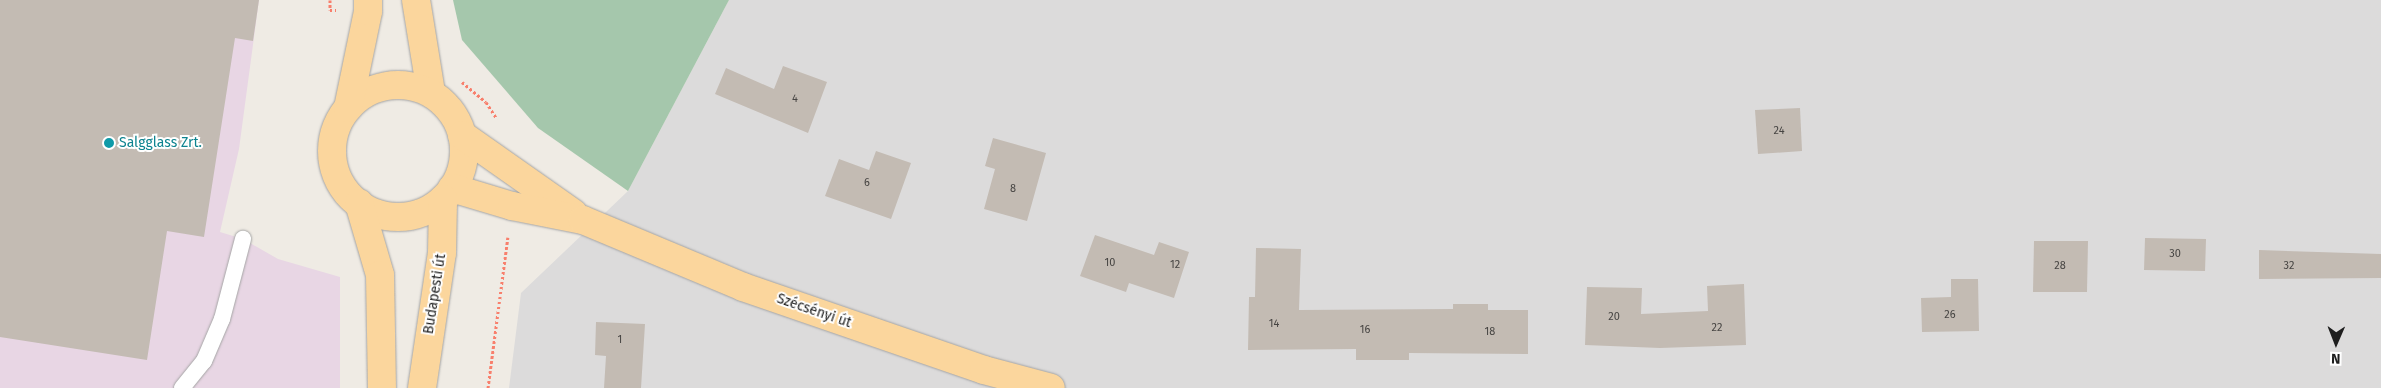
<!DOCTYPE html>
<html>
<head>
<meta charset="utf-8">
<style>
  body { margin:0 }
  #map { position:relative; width:2381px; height:388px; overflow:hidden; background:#efebe4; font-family:"Fira Sans",sans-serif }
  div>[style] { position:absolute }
  .residential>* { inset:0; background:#dcdbdb }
  .industrial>* { inset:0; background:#e8d6e4 }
  .cemetery>* { inset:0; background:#a5c7ac }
  .building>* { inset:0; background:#c3bbb3 }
  .path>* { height:3px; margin-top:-1.5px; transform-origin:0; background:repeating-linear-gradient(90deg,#f87f6c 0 2.5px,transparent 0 5px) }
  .roads { filter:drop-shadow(0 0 1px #a5a5a5) drop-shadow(0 0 1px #a5a5a5) }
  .lane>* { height:16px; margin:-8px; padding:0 8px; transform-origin:8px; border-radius:8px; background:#fff }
  .primary>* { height:28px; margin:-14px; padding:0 14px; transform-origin:14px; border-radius:14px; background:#fbd69d }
  .primary>.ring { margin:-14px; padding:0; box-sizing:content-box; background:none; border:28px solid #fbd69d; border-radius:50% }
  .dots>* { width:14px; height:14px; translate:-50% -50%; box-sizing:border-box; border:2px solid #fff; border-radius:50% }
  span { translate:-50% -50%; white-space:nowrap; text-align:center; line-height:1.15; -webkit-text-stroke:4px #fff; paint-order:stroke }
  .number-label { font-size:11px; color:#474543 }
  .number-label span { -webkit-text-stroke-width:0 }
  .culture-label { font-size:14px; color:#0d838f }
  .left { translate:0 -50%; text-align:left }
  .street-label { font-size:14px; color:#1e1e1e }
  .north { position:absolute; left:2311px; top:318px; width:50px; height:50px; -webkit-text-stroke:4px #fff; paint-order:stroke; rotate:181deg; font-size:14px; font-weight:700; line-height:20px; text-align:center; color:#1e1e1e }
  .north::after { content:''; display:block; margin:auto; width:18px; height:22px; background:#1e1e1e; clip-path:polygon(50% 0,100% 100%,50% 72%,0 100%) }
</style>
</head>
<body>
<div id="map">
  <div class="residential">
    <div style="clip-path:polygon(729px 0,2381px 0,2381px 388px,509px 388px,521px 293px,628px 191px)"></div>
  </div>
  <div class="industrial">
    <div style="clip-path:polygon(0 0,259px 0,239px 149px,220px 232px,243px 239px,278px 259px,340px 277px,340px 388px,0 388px)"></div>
  </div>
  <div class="cemetery">
    <div style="clip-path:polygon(453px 0,729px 0,628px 191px,538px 128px,462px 40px)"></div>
  </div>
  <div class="building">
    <div style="clip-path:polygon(0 0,259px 0,253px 41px,235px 38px,204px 237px,167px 231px,147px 360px,0 337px)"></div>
    <div style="clip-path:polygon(783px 66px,827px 82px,808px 133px,715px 94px,726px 68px,774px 89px)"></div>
    <div style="clip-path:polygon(1800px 108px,1802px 151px,1758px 154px,1755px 110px)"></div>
    <div style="clip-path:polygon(993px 138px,1046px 153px,1027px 221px,984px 209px,995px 169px,985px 166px)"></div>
    <div style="clip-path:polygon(876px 151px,911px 163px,891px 219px,825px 196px,839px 159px,869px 170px)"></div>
    <div style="clip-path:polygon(1095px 235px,1154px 255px,1159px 242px,1189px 252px,1174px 298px,1129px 283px,1126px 292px,1080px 276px)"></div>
    <div style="clip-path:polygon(2145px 238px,2206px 239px,2205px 271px,2144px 270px)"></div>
    <div style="clip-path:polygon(2034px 241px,2088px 241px,2087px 292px,2033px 292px)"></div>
    <div style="clip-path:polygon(1256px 248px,1301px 249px,1299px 310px,1453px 309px,1453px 304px,1488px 304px,1488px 310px,1528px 310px,1528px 354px,1409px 353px,1409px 360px,1356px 360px,1356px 349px,1248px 350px,1249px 297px,1255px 297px)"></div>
    <div style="clip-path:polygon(2259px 250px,2381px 254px,2381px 278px,2259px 279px)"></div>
    <div style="clip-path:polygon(1951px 279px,1978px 279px,1979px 331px,1922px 332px,1921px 298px,1951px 297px)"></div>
    <div style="clip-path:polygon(1744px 284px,1746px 345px,1660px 348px,1585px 345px,1587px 287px,1642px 288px,1641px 314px,1708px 311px,1707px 286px)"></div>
    <div style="clip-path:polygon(596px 322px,645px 324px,641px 388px,604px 388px,606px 356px,595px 355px)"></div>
  </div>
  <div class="path">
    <div style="left:330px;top:0;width:10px;rotate:90deg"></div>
    <div style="left:330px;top:10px;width:6px"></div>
    <div style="left:462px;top:82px;width:31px;rotate:40deg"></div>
    <div style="left:486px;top:102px;width:20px;rotate:57deg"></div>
    <div style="left:488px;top:388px;width:152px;rotate:-82.5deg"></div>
  </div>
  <div class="roads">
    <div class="lane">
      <div style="left:182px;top:388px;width:35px;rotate:-51deg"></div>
      <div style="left:204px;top:361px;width:46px;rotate:-66.8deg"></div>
      <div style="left:222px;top:319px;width:83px;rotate:-75.3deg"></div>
    </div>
    <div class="primary">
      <div style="left:416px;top:0;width:94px;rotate:80.8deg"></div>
      <div class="ring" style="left:332px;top:85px;width:104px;height:104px"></div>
      <div style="left:348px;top:108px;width:99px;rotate:-78.3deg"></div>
      <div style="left:368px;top:11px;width:11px;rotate:-90deg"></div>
      <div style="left:462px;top:135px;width:136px;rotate:35.1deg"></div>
      <div style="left:452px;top:188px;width:63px;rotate:16.7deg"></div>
      <div style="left:512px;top:206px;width:72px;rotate:11.2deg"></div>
      <div style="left:583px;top:220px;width:173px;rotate:22.7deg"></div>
      <div style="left:743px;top:287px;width:255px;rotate:19deg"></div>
      <div style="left:984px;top:370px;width:69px;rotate:15deg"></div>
      <div style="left:359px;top:203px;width:75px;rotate:73.7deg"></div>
      <div style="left:380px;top:275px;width:113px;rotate:89deg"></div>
      <div style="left:422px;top:388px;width:136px;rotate:-81.6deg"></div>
      <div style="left:442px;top:253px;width:54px;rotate:-88.9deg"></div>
    </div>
  </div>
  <div class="dots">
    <div style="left:109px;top:143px;background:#0f9aa8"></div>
  </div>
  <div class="number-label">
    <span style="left:795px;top:99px">4</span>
    <span style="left:1779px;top:131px">24</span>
    <span style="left:867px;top:183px">6</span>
    <span style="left:1013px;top:189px">8</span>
    <span style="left:2175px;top:254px">30</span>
    <span style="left:1110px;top:263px">10</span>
    <span style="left:1175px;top:265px">12</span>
    <span style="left:2060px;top:266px">28</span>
    <span style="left:2289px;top:266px">32</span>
    <span style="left:1950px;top:315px">26</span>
    <span style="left:1614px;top:317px">20</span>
    <span style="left:1274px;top:324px">14</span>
    <span style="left:1717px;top:328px">22</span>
    <span style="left:1365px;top:330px">16</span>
    <span style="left:1490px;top:332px">18</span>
    <span style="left:620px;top:340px">1</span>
  </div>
  <div class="culture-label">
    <span class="left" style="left:119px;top:143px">Salgglass Zrt.</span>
  </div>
  <div class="street-label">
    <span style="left:435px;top:294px;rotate:-81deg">Budapesti út</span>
    <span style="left:814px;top:311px;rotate:19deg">Szécsényi út</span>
  </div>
  <div class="north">N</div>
</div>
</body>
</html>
